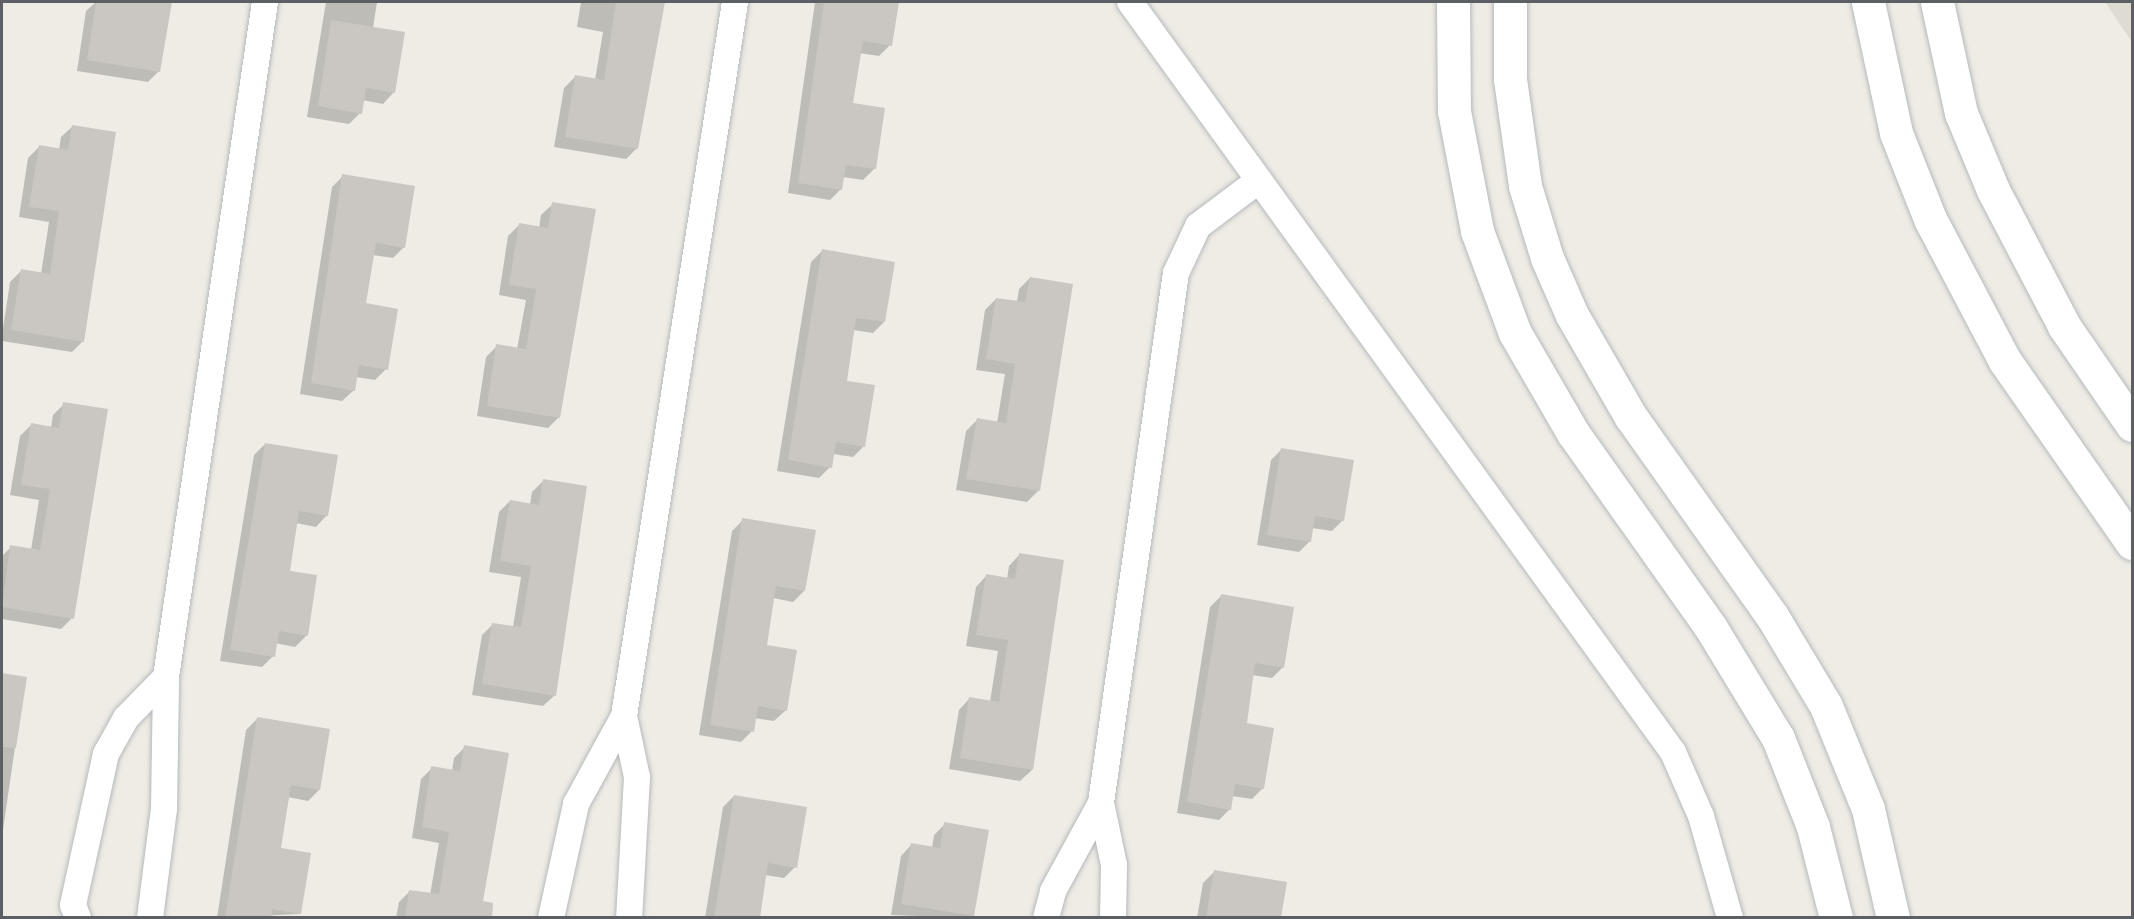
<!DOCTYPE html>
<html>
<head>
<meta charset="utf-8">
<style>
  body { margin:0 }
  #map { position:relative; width:2134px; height:919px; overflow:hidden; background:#eeece4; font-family:"Source Sans 3",sans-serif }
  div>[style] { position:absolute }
  .education>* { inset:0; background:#dedbd2 }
  .shadow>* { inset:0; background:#0003 }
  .building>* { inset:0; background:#cac6c1 }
  .roads { filter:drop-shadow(0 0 2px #b6b9bd) drop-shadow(0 0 2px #b6b9bd) }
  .minor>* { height:26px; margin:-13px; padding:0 13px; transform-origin:13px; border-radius:13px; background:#fff }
  .secondary>* { height:33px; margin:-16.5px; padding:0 16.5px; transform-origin:16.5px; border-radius:16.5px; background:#fff }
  span { translate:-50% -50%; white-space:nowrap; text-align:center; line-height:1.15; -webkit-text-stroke:4.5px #fff; paint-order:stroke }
  .frame { position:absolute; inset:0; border:3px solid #5c5f64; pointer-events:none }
</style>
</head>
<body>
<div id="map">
  <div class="education">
    <div style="clip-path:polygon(2105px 2px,2132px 2px,2132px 42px)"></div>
  </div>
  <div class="shadow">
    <div style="clip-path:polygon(96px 2px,171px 2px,159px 71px,148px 82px,77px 71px,86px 11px)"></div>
    <div style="clip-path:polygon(326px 2px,377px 2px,373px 28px,394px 92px,383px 104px,362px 100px,360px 113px,349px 124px,307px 117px)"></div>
    <div style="clip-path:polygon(581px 2px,662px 2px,637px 148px,626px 159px,554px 147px,564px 88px,575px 77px,595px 80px,603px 32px,577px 27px)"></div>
    <div style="clip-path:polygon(815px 2px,897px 2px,890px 45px,879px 56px,859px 53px,851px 104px,874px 169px,863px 180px,843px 177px,841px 189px,830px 200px,788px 193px)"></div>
    <div style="clip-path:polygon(73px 126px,83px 341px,72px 352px,2px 341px,2px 335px,10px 282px,21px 271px,41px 274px,49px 222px,19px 217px,28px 158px,39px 147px,59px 150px,61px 137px)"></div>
    <div style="clip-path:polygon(343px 176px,404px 247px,393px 258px,373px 255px,365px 305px,386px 369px,375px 380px,356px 377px,354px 390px,342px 401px,300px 394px,332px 187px)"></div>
    <div style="clip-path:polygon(553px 204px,559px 417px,548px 428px,477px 416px,486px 357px,497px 346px,517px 349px,526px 300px,499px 295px,508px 236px,519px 225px,539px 228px,541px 215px)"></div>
    <div style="clip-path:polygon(822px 251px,884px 322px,873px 333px,853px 330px,845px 382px,864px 446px,853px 457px,833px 454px,830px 467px,819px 478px,777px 471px,811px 262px)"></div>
    <div style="clip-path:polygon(1030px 278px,1038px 491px,1027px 502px,956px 490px,966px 431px,977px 420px,997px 423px,1005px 374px,976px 370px,985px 310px,996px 299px,1017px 302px,1019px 289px)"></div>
    <div style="clip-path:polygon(64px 404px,72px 618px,61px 629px,2px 619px,2px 556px,11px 547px,31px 550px,39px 500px,10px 495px,20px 436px,31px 425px,51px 428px,53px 415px)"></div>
    <div style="clip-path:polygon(265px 444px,327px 515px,316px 527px,296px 523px,288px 572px,306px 636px,295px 647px,275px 643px,273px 656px,262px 667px,220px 661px,254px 455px)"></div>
    <div style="clip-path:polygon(1282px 449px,1343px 520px,1332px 531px,1312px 528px,1310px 541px,1299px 552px,1257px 545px,1271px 460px)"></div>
    <div style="clip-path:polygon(543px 481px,555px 695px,543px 706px,472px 695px,482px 635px,493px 624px,513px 627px,521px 577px,489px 572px,499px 512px,510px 501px,530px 505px,532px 492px)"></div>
    <div style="clip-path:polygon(743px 520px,804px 591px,793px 602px,773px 598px,765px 646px,786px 710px,774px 721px,754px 718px,752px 731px,741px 742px,699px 735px,732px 531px)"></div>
    <div style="clip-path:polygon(1020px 554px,1032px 770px,1020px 781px,949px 769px,959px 710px,970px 698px,990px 702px,998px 651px,966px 646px,976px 587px,987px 575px,1007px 579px,1009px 566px)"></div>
    <div style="clip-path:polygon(1221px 596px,1283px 667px,1272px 678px,1252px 675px,1245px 725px,1263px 788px,1252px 799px,1232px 796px,1230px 809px,1219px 820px,1177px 813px,1210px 607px)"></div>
    <div style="clip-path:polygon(2px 674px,25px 678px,2px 837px)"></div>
    <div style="clip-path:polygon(258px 718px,319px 790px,308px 801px,288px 797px,279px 850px,299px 914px,217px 918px,246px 730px)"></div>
    <div style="clip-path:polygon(465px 747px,479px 918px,396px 918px,399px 902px,410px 891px,430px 895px,439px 843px,412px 838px,421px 779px,432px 768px,452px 771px,454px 758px)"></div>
    <div style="clip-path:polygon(734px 796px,795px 867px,784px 878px,765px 875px,758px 918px,705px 918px,723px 807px)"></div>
    <div style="clip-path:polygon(945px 824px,987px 831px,973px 918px,891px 915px,901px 856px,912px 844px,932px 848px,934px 835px)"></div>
    <div style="clip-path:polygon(1214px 872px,1279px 918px,1197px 918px,1203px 883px)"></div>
  </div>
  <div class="building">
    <div style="clip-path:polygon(96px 2px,172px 2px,160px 72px,87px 60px)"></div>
    <div style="clip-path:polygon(616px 2px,665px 2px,638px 149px,565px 137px,575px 75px,604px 80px)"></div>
    <div style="clip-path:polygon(824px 2px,899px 2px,892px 46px,863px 41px,853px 103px,885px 108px,876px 169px,846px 165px,842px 190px,798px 183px)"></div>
    <div style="clip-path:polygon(331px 20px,405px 32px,395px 93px,366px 88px,362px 114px,318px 106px)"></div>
    <div style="clip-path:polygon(72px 125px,116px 132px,84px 342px,11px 330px,21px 269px,50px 274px,59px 211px,29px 207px,39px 145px,68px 150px)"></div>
    <div style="clip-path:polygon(342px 174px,415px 186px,405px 248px,376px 243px,366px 303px,398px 309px,388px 370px,359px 365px,355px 391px,311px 383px)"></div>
    <div style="clip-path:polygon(552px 202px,596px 209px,560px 418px,487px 406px,496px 344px,526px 349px,536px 289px,509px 285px,519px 223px,548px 228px)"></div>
    <div style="clip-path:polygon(822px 249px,895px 262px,885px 322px,856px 318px,847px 381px,875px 385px,865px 447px,836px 442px,832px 468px,788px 460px)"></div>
    <div style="clip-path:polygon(1030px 277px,1073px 284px,1040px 491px,966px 479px,977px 418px,1006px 423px,1015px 364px,986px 359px,996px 298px,1025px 302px)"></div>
    <div style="clip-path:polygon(63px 402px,108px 409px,74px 619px,2px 607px,10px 545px,40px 550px,50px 489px,21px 485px,31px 423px,59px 428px)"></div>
    <div style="clip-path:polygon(265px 443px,338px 455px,328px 516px,299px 511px,290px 571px,317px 575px,308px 636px,279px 631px,275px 657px,230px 650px)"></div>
    <div style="clip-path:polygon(1281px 448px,1354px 460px,1344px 521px,1315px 516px,1311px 542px,1267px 535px)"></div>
    <div style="clip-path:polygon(543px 479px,587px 486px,556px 696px,482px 684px,492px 623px,521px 627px,531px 566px,500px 561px,510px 500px,539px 505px)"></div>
    <div style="clip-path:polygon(742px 518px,816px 530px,805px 591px,776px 586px,767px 645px,797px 650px,787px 711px,758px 706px,754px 732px,710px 725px)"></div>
    <div style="clip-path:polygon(1019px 553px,1064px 560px,1033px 770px,960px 758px,969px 697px,999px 702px,1008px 640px,976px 635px,986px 574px,1015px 579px)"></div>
    <div style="clip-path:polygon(1221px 594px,1294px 607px,1284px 668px,1255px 663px,1247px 723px,1274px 728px,1264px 789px,1235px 784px,1231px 810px,1187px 802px)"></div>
    <div style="clip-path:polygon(2px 673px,27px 677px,16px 748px,2px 747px)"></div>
    <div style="clip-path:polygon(257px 717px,330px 729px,320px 790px,291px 785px,281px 848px,311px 853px,301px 914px,272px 909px,271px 918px,225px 918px)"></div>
    <div style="clip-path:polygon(464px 745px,509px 753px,483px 901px,493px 903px,492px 918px,405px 918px,409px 890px,439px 894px,449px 832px,422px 827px,431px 766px,460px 771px)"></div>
    <div style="clip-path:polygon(734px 795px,807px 807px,797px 868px,768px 863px,760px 918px,714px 918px)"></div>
    <div style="clip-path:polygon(944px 822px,989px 830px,974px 916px,901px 904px,911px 843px,940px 848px)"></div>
    <div style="clip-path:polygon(1214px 870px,1287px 882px,1281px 918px,1206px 918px)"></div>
  </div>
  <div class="roads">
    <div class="minor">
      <div style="left:1130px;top:2px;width:926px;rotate:54.1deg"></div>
      <div style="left:1673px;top:752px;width:70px;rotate:66.4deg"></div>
      <div style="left:1701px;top:816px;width:106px;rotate:74.1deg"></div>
      <div style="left:624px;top:716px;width:62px;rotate:78deg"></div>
      <div style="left:637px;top:777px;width:141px;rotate:93.2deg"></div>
      <div style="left:78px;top:918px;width:14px;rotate:-111deg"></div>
      <div style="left:73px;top:905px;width:155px;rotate:-77.7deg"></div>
      <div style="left:106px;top:754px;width:41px;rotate:-60.9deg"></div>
      <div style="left:126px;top:718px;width:57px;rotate:-45.7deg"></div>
      <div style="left:150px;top:918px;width:110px;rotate:-82.7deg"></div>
      <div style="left:164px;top:809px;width:132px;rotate:-89.1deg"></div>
      <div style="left:166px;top:677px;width:682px;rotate:-81.66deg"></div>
      <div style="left:551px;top:918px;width:117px;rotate:-77.6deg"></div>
      <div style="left:576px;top:804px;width:100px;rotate:-61.4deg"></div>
      <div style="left:624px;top:716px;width:723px;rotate:-81.16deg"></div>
      <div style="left:1046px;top:918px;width:28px;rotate:-75deg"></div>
      <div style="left:1053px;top:891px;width:100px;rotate:-61.4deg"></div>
      <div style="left:1113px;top:918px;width:53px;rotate:-88.9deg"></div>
      <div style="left:1114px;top:865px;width:63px;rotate:-101.8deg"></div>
      <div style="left:1101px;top:803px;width:535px;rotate:-81.95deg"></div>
      <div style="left:1176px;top:273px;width:52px;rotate:-64.9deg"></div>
      <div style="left:1198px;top:226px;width:76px;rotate:-37deg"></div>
    </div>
    <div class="secondary">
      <div style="left:1453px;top:2px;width:109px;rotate:89.5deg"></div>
      <div style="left:1454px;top:111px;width:122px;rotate:79.1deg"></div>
      <div style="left:1477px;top:231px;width:109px;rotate:69.6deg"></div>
      <div style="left:1515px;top:333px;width:116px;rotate:59.9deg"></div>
      <div style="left:1573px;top:433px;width:239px;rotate:54.7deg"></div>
      <div style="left:1711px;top:628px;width:129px;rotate:58.7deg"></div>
      <div style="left:1778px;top:738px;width:96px;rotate:68.5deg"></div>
      <div style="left:1813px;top:827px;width:94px;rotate:75.8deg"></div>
      <div style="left:1510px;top:2px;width:77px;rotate:90deg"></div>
      <div style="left:1510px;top:79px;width:108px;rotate:82deg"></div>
      <div style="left:1525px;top:186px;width:75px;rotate:73deg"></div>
      <div style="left:1547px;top:258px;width:62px;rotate:66.3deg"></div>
      <div style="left:1572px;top:315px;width:118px;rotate:60deg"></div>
      <div style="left:1631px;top:417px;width:244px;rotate:54.7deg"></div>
      <div style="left:1772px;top:616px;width:105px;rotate:59deg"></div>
      <div style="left:1826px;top:706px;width:111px;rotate:67.8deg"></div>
      <div style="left:1868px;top:809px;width:112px;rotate:77.1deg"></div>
      <div style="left:1868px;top:2px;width:134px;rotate:77.9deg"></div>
      <div style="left:1896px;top:133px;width:92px;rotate:68.4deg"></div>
      <div style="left:1930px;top:219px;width:161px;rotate:62.2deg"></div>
      <div style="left:2005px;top:361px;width:222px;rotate:55.1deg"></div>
      <div style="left:1937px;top:2px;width:114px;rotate:77.8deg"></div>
      <div style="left:1961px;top:113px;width:83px;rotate:67.4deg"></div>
      <div style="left:1993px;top:190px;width:153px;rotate:62.4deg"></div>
      <div style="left:2064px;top:326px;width:120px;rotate:55.5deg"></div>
    </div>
  </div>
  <div class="frame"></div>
</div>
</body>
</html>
